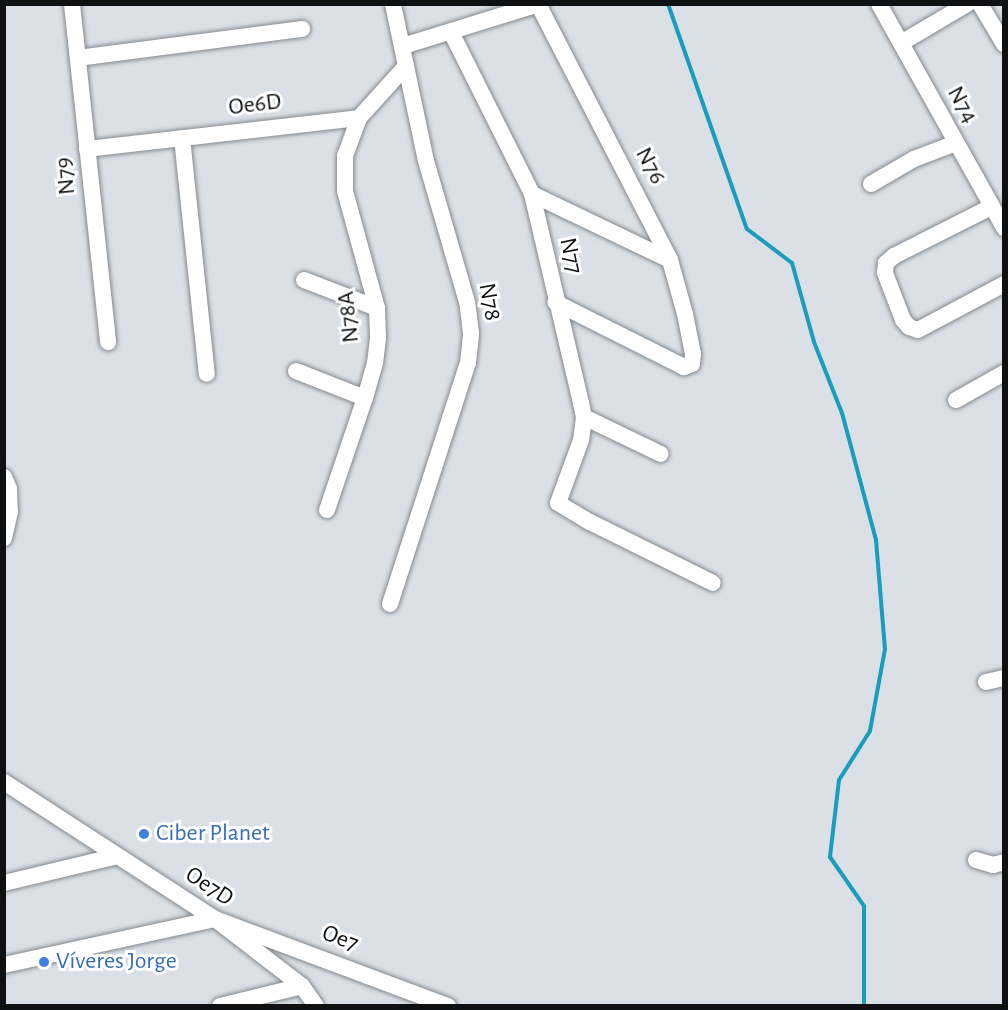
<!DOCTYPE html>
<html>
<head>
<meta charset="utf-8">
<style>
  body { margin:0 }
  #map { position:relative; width:1008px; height:1010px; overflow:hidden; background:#dae0e5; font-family:"Alegreya Sans",sans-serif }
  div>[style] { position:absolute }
  .stream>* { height:4px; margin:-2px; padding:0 2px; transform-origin:2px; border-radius:2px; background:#199cbe }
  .roads { filter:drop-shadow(0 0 2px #84898d) drop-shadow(0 0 2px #84898d) }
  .minor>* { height:16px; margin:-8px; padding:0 8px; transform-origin:8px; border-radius:8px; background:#fff }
  .dots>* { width:16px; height:16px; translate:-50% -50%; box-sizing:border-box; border:3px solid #fff; border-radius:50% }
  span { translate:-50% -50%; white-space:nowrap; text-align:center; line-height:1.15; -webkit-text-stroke:6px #fff; paint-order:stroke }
  .street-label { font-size:24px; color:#0e1012 }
  .shop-label { font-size:24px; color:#366cbe }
  .left { translate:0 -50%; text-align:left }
  .frame { position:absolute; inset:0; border:6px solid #0e1012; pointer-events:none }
</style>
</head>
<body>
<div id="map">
  <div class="stream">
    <div style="left:668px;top:4px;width:238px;rotate:70.7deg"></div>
    <div style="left:747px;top:229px;width:56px;rotate:37.1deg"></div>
    <div style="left:792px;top:263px;width:82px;rotate:74.4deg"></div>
    <div style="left:814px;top:342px;width:76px;rotate:68.5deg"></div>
    <div style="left:842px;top:413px;width:131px;rotate:75deg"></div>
    <div style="left:876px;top:540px;width:109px;rotate:85.3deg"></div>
    <div style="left:885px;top:649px;width:83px;rotate:100.4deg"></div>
    <div style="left:870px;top:731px;width:58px;rotate:122.3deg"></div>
    <div style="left:839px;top:780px;width:78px;rotate:96.7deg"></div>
    <div style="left:830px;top:857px;width:60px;rotate:55.2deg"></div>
    <div style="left:864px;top:906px;width:100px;rotate:90deg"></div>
  </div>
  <div class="roads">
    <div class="minor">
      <div style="left:72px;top:4px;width:340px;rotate:83.9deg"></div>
      <div style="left:538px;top:4px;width:288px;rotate:62.7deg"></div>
      <div style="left:670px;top:260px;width:56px;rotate:74.5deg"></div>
      <div style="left:685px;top:314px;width:41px;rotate:78.7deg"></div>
      <div style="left:693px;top:354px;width:10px;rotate:96deg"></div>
      <div style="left:692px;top:364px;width:9px;rotate:159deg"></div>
      <div style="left:684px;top:367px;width:144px;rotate:-153.3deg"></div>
      <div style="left:879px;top:4px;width:257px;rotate:60.8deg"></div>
      <div style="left:980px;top:4px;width:47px;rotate:59deg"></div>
      <div style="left:451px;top:32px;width:181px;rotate:63.4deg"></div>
      <div style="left:532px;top:194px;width:215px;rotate:76.8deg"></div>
      <div style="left:581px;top:403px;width:14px;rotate:78deg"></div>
      <div style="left:584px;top:417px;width:23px;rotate:97deg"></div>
      <div style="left:581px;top:440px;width:67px;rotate:110.1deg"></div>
      <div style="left:558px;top:503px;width:37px;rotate:31deg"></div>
      <div style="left:590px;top:522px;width:137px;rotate:26.4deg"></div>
      <div style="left:901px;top:43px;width:77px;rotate:-30.6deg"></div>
      <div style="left:403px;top:46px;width:142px;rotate:-17.2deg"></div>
      <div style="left:78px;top:58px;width:226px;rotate:-7.4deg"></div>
      <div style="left:182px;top:138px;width:237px;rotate:84deg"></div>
      <div style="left:87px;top:149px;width:274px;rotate:-6.5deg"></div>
      <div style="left:359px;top:118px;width:70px;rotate:-47.9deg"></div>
      <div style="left:871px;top:184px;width:50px;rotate:-30.2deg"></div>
      <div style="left:914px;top:159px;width:45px;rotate:-20.9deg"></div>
      <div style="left:532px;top:194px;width:153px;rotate:25.6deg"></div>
      <div style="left:991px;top:207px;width:109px;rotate:153.2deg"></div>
      <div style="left:894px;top:256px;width:11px;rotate:139deg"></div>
      <div style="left:886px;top:263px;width:10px;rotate:96deg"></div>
      <div style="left:885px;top:273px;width:50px;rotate:69deg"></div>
      <div style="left:903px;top:320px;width:9px;rotate:49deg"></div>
      <div style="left:909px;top:327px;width:9px;rotate:18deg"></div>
      <div style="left:918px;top:330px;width:98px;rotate:-28.1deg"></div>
      <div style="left:304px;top:280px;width:78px;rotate:21deg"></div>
      <div style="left:296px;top:371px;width:74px;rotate:21.4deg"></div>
      <div style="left:956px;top:400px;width:55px;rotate:-29.4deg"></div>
      <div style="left:584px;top:417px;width:85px;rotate:25.7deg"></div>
      <div style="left:4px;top:477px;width:13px;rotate:67deg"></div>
      <div style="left:9px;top:489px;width:23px;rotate:88deg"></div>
      <div style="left:10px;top:512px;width:27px;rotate:103deg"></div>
      <div style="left:327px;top:510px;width:118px;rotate:-71.3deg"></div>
      <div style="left:365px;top:398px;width:36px;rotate:-74deg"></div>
      <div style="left:375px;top:363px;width:26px;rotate:-83deg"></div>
      <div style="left:378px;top:337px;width:29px;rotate:-92deg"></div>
      <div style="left:377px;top:308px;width:121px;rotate:-105.3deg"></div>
      <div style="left:345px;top:191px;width:35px;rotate:-90deg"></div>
      <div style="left:345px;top:156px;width:40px;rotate:-69.8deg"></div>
      <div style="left:390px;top:604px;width:253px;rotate:-72.1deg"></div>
      <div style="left:468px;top:363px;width:30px;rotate:-84deg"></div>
      <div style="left:471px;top:333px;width:31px;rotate:-97deg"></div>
      <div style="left:467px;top:302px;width:147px;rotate:-106.2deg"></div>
      <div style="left:426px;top:161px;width:160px;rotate:-101.9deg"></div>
      <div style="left:986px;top:682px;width:18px;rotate:-13deg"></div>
      <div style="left:4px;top:782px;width:252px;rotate:33deg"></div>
      <div style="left:215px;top:919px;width:110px;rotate:37.6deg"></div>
      <div style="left:302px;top:986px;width:24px;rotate:55deg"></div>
      <div style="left:976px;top:860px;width:18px;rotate:16deg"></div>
      <div style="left:993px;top:865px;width:11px;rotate:-15deg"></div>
      <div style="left:4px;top:883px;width:116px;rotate:-13.4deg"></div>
      <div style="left:4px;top:965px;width:216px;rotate:-12.3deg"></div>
      <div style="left:215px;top:919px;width:249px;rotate:20.5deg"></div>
      <div style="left:220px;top:1006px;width:84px;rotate:-13.7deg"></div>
    </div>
  </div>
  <div class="dots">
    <div style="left:144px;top:834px;background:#3f7fe0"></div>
    <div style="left:44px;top:962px;background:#3f7fe0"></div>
  </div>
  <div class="street-label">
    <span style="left:255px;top:105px;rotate:-7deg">Oe6D</span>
    <span style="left:962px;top:105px;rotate:61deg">N74</span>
    <span style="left:650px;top:166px;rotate:62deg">N76</span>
    <span style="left:66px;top:176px;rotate:-96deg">N79</span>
    <span style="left:570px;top:256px;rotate:78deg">N77</span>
    <span style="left:489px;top:302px;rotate:80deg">N78</span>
    <span style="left:349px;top:317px;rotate:-96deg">N78A</span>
    <span style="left:209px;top:887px;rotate:33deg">Oe7D</span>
    <span style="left:340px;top:939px;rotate:21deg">Oe7</span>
  </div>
  <div class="shop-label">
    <span class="left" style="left:156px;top:834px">Ciber Planet</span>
    <span class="left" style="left:56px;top:962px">Víveres Jorge</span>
  </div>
  <div class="frame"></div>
</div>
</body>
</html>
